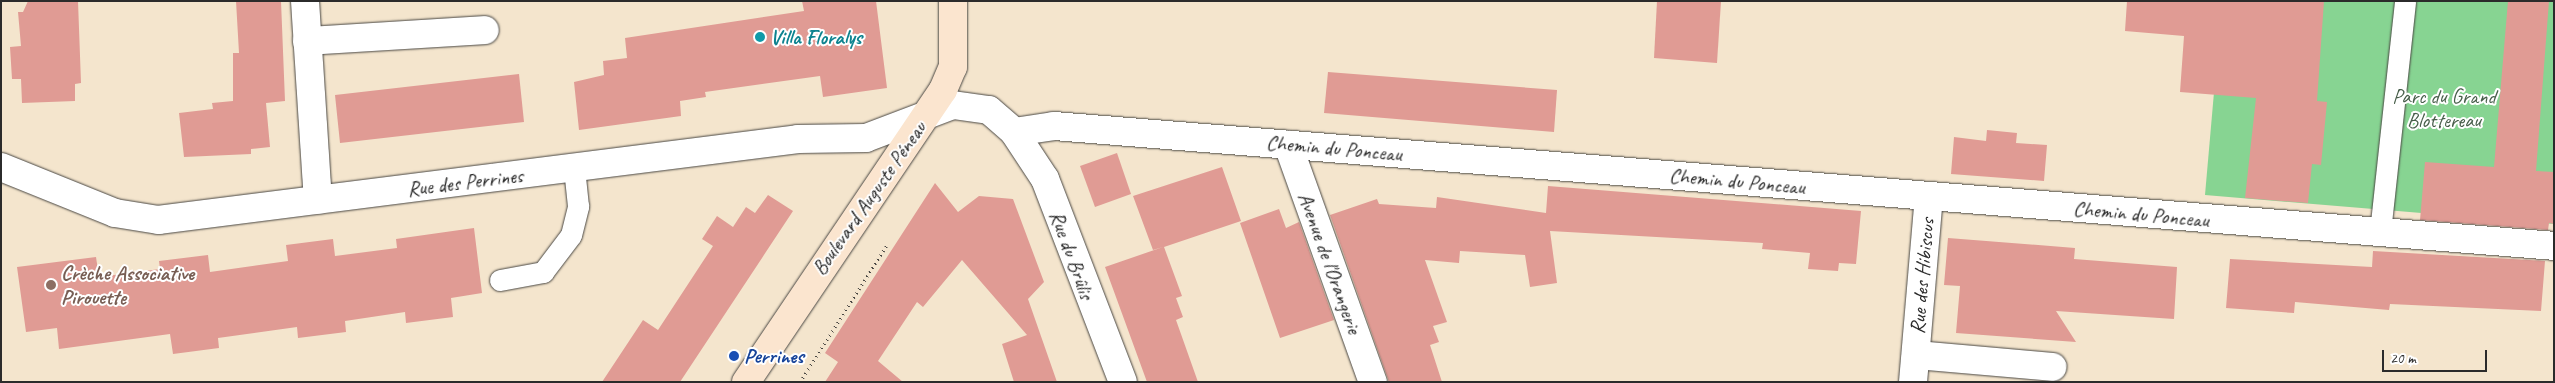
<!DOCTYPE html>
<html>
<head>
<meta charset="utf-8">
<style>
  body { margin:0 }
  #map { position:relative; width:2555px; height:383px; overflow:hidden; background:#f4e5cd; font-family:Caveat,sans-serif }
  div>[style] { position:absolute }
  .green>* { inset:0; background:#87d492 }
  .building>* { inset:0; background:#e09b94 }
  .path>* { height:3px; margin-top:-1.5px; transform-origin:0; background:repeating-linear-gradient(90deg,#494743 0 1px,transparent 0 5px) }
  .roads { filter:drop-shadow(0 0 1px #494743) drop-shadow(0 0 1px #494743) }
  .lane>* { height:21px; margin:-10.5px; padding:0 10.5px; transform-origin:10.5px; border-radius:10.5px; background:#fff }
  .street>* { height:28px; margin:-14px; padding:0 14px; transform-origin:14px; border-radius:14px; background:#fff }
  .secondary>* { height:28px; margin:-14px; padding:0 14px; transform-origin:14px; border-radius:14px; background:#fbe5cf }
  .dots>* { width:14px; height:14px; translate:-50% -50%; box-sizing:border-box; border:2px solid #fff; border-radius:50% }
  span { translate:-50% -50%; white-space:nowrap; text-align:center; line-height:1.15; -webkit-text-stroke:4px #fff; paint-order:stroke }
  .culture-label { font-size:21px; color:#0d838f; font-weight:700 }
  .left { translate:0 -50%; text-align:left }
  .park-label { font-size:21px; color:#475e4a }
  .street-label { font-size:21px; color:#2b2b2b }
  .education-label { font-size:21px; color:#785e54; font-weight:700 }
  .transit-label { font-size:21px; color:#164399; font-weight:700 }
  .frame { position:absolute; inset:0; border:2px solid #2b2b2b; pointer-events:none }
  .scale { position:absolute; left:2382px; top:350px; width:105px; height:22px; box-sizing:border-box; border:2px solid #2b2b2b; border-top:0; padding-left:6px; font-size:15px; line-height:18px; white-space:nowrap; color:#2b2b2b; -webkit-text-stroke:4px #fff; paint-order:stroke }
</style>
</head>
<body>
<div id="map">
  <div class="green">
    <div style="clip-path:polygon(2222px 1px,2554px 1px,2554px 224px,2205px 195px)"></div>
  </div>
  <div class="building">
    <div style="clip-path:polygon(28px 1px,78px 1px,81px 83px,75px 84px,75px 101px,22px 103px,21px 79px,12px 79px,10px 47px,21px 46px,18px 12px,23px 12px)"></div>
    <div style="clip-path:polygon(236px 1px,281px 1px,285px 101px,266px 103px,270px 147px,251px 149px,251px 154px,184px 157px,179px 113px,213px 109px,212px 103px,233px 101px,233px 53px,239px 53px)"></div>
    <div style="clip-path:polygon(802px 1px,876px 1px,887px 88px,823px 97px,820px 76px,705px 92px,706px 97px,680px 101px,681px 116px,579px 130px,574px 82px,604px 75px,603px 61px,627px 58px,625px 38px,804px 11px)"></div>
    <div style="clip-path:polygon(1657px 1px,1721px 1px,1717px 63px,1654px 58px)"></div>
    <div style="clip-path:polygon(2127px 1px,2324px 1px,2317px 101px,2327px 102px,2321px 165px,2312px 164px,2308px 203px,2245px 198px,2256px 98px,2180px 92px,2184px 36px,2125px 31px)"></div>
    <div style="clip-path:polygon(2508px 1px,2549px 1px,2536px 171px,2554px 172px,2554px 224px,2549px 223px,2548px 230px,2420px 220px,2425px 162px,2494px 167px)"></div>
    <div style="clip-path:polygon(1328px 72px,1557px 90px,1554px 132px,1324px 113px)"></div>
    <div style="clip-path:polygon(519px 74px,524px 122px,340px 143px,335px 95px)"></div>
    <div style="clip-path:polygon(1987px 130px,2017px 133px,2016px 143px,2047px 145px,2044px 181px,1951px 174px,1954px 137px,1986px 141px)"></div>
    <div style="clip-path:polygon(1117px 153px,1131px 194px,1095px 207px,1080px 166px)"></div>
    <div style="clip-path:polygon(1222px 167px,1241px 221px,1164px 247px,1182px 296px,1176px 298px,1183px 317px,1176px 320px,1198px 382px,1147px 382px,1105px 267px,1163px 247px,1153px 250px,1133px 196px)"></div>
    <div style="clip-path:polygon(935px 183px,958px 212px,979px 196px,1013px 199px,1044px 282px,1028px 299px,1057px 382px,1014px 382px,1002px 344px,1027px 335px,962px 260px,923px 307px,917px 302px,878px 361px,903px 382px,825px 382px,838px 362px,825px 353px)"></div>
    <div style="clip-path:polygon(1548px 186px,1861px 211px,1856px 264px,1839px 263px,1838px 271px,1808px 269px,1810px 253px,1762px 249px,1763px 243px,1550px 231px,1557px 283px,1530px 287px,1525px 255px,1460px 251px,1459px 263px,1425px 260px,1447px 322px,1433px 326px,1439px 342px,1430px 345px,1442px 382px,1389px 382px,1330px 215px,1377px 199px,1379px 204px,1436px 208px,1437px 197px,1546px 213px)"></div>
    <div style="clip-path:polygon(768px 195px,793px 211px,680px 382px,602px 382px,643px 320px,658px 330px,713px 246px,702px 239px,717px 216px,733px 227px,746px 207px,755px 213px)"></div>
    <div style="clip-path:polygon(1279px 209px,1286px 228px,1299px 222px,1334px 320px,1280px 338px,1240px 223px)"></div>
    <div style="clip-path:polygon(474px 228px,482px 293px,451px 298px,453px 317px,406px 323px,405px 312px,345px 321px,346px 332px,298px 338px,297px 327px,218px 338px,219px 348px,173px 354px,170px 334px,59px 349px,57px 328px,26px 332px,17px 267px,96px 257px,99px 277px,160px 269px,159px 261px,208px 255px,210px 272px,288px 261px,286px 245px,333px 239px,335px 256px,397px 248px,396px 239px)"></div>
    <div style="clip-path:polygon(1948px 238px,2075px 248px,2074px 259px,2177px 267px,2174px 319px,2056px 311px,2076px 342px,1956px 333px,1960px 286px,1944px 285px)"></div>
    <div style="clip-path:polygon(2373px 251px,2545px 261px,2541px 311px,2390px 304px,2389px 310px,2295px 302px,2294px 313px,2226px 308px,2230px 259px,2372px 267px)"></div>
  </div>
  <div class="path">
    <div style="left:800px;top:382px;width:162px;rotate:-57.6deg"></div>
  </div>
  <div class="roads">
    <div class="lane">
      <div style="left:2380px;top:232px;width:232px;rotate:-83.8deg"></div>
      <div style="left:500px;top:280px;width:44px;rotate:-10.5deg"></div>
      <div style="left:543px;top:272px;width:46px;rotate:-52.9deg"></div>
      <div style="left:571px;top:235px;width:30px;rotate:-76deg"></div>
      <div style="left:578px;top:206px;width:38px;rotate:-96deg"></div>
    </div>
    <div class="street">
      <div style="left:305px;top:1px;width:199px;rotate:86.3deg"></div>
      <div style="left:307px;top:41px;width:178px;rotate:-3.5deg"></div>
      <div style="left:1014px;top:132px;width:56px;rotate:56.6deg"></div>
      <div style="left:1045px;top:179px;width:217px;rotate:69deg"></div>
      <div style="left:1288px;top:145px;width:252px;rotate:70.3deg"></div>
      <div style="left:1px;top:167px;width:123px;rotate:22deg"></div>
      <div style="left:115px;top:213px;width:44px;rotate:9.2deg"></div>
      <div style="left:158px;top:220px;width:645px;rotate:-7.21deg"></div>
      <div style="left:798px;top:139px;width:68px;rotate:-0.8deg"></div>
      <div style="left:866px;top:138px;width:93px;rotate:-20.8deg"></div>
      <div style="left:953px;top:105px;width:36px;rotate:8deg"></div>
      <div style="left:989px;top:110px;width:33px;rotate:41deg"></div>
      <div style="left:1014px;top:132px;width:40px;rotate:-8.5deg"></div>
      <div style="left:1054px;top:126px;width:1505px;rotate:4.57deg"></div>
      <div style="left:1916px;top:355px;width:137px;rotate:5deg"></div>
      <div style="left:1913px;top:382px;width:186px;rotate:-85.1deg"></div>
    </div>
    <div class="secondary">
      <div style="left:746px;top:382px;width:352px;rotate:-56deg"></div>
      <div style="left:943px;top:90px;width:25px;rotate:-67deg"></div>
      <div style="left:953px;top:67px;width:66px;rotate:-90deg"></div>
    </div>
  </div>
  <div class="dots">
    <div style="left:760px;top:37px;background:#0f9aa8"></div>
    <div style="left:51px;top:285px;background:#8d6e63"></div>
    <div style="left:734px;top:356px;background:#1a4fb4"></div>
  </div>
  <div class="culture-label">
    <span class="left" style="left:770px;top:37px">Villa Floralys</span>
  </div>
  <div class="park-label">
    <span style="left:2444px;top:108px">Parc du Grand<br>Blottereau</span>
  </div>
  <div class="street-label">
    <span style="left:1334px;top:148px;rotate:5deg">Chemin du Ponceau</span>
    <span style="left:1737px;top:181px;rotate:5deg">Chemin du Ponceau</span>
    <span style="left:465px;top:182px;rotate:-7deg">Rue des Perrines</span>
    <span style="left:869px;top:198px;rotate:-55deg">Boulevard Auguste Péneau</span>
    <span style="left:2141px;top:214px;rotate:5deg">Chemin du Ponceau</span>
    <span style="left:1072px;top:255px;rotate:70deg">Rue du Brûlis</span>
    <span style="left:1330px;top:263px;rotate:70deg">Avenue de l'Orangerie</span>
    <span style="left:1922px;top:276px;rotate:-85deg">Rue des Hibiscus</span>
  </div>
  <div class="education-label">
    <span class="left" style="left:61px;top:285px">Crèche Associative<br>Pirouette</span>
  </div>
  <div class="transit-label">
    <span class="left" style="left:744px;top:356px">Perrines</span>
  </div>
  <div class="frame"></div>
  <div class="scale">20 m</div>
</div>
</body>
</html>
